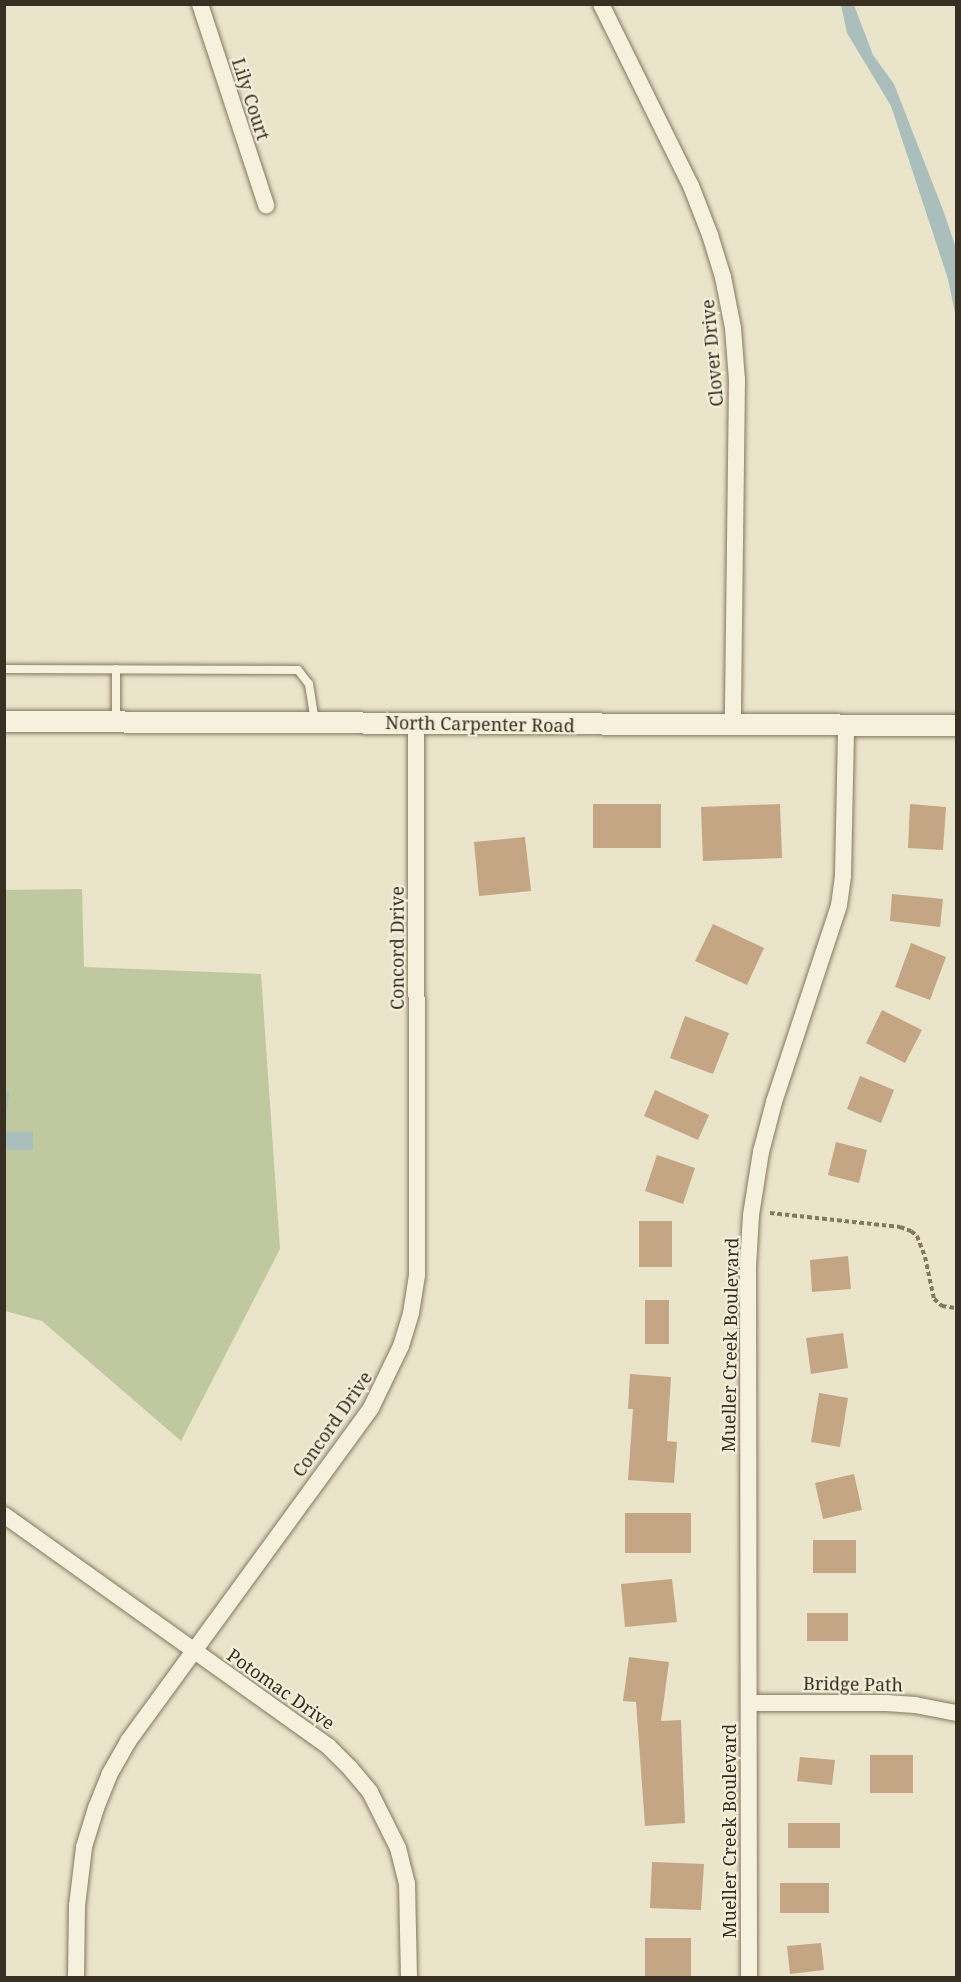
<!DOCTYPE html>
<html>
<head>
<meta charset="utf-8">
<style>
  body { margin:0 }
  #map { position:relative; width:961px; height:1982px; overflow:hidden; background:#eae4ca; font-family:"Noto Serif",serif }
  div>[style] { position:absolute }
  .green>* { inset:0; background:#bfc89f }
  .water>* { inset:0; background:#aabfbb }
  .building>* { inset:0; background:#c4a684 }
  .path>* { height:4px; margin-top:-2px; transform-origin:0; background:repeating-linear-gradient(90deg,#857860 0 4.5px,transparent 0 7.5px) }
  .roads { filter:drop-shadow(0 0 2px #857860) drop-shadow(0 0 2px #857860) }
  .service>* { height:8px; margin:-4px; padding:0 4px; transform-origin:4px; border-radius:4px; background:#f6f1dd }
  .minor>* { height:16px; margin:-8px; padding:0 8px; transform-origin:8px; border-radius:8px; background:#f6f1dd }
  .tertiary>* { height:21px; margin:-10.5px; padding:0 10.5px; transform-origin:10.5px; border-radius:10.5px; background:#f6f1dd }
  span { translate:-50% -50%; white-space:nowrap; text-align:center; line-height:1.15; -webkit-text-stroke:4.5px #f3eed9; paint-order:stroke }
  .street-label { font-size:18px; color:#382f22 }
  .frame { position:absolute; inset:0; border:6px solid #382f22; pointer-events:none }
</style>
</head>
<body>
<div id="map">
  <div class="green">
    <div style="clip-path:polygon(82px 889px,84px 967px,261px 974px,280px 1249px,181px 1441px,42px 1321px,5px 1311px,4px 890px)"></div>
  </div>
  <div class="water">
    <div style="clip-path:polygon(841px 5px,854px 5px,873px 55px,894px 84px,943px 210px,956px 248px,956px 318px,948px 279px,891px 106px,847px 33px)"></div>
    <div style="clip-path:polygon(5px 1092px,9px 1092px,5px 1132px,33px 1132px,33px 1150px,5px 1150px)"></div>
  </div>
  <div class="building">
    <div style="clip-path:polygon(593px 804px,661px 804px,661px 848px,593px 848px)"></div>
    <div style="clip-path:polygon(780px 804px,782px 858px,703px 861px,701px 807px)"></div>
    <div style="clip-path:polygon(910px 804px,946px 807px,943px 850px,908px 848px)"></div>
    <div style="clip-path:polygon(525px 837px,531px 891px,479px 896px,474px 842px)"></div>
    <div style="clip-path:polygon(892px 894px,943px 899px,940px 927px,890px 921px)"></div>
    <div style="clip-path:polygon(713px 924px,764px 948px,747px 985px,695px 961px)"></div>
    <div style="clip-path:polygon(911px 943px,946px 957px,930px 1000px,895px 987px)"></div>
    <div style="clip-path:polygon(882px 1010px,922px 1030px,905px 1063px,866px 1043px)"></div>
    <div style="clip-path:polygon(685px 1016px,729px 1033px,713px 1074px,670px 1058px)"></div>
    <div style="clip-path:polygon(860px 1076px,894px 1090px,881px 1123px,847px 1109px)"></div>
    <div style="clip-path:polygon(655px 1090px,709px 1115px,698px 1140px,644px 1116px)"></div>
    <div style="clip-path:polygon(836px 1142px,867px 1150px,859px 1183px,828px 1175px)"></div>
    <div style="clip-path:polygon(657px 1155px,695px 1168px,683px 1204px,645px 1191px)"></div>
    <div style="clip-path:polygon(639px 1221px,672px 1221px,672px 1267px,639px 1267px)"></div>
    <div style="clip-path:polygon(848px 1256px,851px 1289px,812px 1292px,810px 1260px)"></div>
    <div style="clip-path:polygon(645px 1300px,669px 1300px,669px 1344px,645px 1344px)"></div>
    <div style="clip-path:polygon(843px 1333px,848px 1368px,811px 1374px,806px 1338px)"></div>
    <div style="clip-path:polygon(630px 1374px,671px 1377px,667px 1441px,677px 1442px,674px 1483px,628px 1480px,633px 1409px,628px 1409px)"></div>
    <div style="clip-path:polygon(819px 1393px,848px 1398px,840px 1447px,811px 1442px)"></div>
    <div style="clip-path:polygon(854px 1474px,862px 1510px,823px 1519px,815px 1483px)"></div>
    <div style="clip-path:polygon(625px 1513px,691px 1513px,691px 1553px,625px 1553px)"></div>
    <div style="clip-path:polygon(813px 1540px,856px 1540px,856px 1573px,813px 1573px)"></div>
    <div style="clip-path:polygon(672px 1579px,677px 1622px,625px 1627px,621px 1584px)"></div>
    <div style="clip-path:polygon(807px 1613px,848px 1613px,848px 1641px,807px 1641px)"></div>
    <div style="clip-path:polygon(629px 1657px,669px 1662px,661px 1721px,681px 1720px,685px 1823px,645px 1826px,636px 1702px,623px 1701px)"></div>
    <div style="clip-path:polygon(870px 1755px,913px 1755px,913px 1793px,870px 1793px)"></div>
    <div style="clip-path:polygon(800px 1757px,835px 1760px,832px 1785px,797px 1781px)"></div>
    <div style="clip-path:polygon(788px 1823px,840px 1823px,840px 1848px,788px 1848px)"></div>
    <div style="clip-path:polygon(652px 1862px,704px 1864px,701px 1910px,650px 1908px)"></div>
    <div style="clip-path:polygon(780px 1883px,829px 1883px,829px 1913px,780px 1913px)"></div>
    <div style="clip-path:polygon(645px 1938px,691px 1938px,691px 1977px,645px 1977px)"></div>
    <div style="clip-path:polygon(821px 1943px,824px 1970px,790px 1974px,787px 1946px)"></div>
  </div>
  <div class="path">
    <div style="left:770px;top:1213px;width:131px;rotate:6.1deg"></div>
    <div style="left:900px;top:1227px;width:12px;rotate:20deg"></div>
    <div style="left:911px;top:1231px;width:8px;rotate:40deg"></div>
    <div style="left:917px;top:1236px;width:22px;rotate:69deg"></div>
    <div style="left:925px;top:1257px;width:43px;rotate:77.9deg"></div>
    <div style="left:934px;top:1299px;width:11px;rotate:41deg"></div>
    <div style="left:942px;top:1306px;width:14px;rotate:8deg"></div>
  </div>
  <div class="roads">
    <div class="service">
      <div style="left:4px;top:669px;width:294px;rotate:0.2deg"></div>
      <div style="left:298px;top:670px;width:18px;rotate:52deg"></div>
      <div style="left:309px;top:684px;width:39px;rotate:81deg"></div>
      <div style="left:116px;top:722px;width:53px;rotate:-90deg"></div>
    </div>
    <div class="minor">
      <div style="left:200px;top:4px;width:212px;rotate:71.8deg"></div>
      <div style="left:601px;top:4px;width:203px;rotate:63.7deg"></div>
      <div style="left:691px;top:186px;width:53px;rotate:68.8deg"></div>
      <div style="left:710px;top:235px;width:44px;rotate:72.8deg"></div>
      <div style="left:723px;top:277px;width:52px;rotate:78.9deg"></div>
      <div style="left:733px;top:328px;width:52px;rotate:85.6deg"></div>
      <div style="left:737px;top:380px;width:345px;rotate:90.7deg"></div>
      <div style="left:4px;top:1515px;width:398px;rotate:35.5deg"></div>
      <div style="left:328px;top:1746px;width:31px;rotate:45deg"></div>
      <div style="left:350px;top:1768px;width:31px;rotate:50deg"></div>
      <div style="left:370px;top:1792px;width:63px;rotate:63.4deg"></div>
      <div style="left:398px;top:1848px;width:36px;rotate:76deg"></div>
      <div style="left:407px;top:1883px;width:95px;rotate:88.8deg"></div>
      <div style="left:749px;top:1703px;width:137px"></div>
      <div style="left:886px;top:1703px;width:29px;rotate:4deg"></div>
      <div style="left:915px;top:1705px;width:42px;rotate:11deg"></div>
      <div style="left:76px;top:1978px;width:72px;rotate:-89.2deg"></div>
      <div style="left:77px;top:1906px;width:59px;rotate:-83.2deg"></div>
      <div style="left:84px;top:1847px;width:41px;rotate:-72.9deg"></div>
      <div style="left:96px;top:1808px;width:35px;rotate:-68deg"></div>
      <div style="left:109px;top:1775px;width:40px;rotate:-60.3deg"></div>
      <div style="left:129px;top:1740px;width:411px;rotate:-53.9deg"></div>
      <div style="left:371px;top:1408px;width:69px;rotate:-64.2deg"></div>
      <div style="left:401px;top:1346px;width:34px;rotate:-73deg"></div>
      <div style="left:411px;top:1313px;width:38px;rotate:-81deg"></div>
      <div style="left:417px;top:1275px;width:554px;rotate:-90.1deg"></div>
      <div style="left:749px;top:1978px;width:711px;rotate:-90.08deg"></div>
      <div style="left:748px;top:1267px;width:52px;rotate:-86.7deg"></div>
      <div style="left:751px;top:1215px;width:64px;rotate:-81deg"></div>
      <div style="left:761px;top:1152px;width:52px;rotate:-75.4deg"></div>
      <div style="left:774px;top:1102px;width:207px;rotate:-71.7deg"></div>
      <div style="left:839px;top:905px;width:30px;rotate:-82deg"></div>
      <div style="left:843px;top:875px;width:149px;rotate:-88.8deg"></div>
    </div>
    <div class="tertiary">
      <div style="left:4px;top:721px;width:952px;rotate:0.24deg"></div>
    </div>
  </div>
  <div class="street-label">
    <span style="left:251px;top:99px;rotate:72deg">Lily Court</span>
    <span style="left:712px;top:353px;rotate:-95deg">Clover Drive</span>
    <span style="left:480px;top:724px;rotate:1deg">North Carpenter Road</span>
    <span style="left:397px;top:948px;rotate:-90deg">Concord Drive</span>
    <span style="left:730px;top:1345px;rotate:-89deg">Mueller Creek Boulevard</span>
    <span style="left:332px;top:1424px;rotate:-55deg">Concord Drive</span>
    <span style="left:853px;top:1684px;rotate:1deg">Bridge Path</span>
    <span style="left:281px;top:1689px;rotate:35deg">Potomac Drive</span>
    <span style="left:729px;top:1831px;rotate:-90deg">Mueller Creek Boulevard</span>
  </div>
  <div class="frame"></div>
</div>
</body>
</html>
